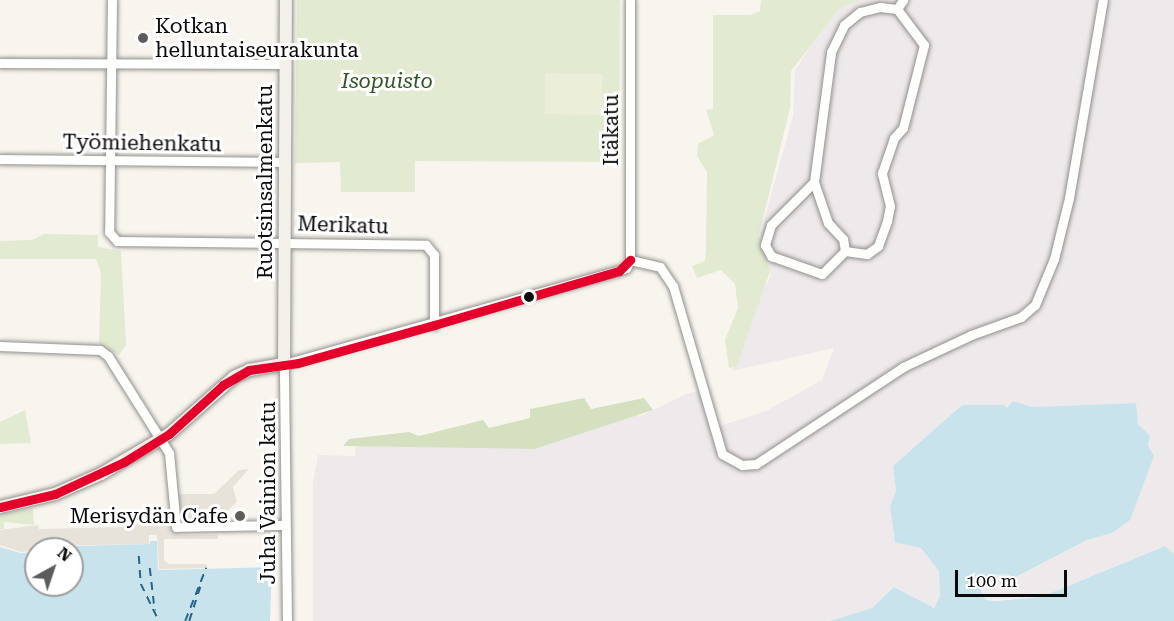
<!DOCTYPE html>
<html>
<head>
<meta charset="utf-8">
<style>
  body { margin:0 }
  #map { position:relative; width:1174px; height:621px; overflow:hidden; background:#f8f5ee; font-family:"Roboto Serif",serif }
  div>[style] { position:absolute }
  .industrial>* { inset:0; background:#eee9eb }
  .green>* { inset:0; background:#e2ead1 }
  .forest>* { inset:0; background:#d4e0c0 }
  .pitch>* { inset:0; background:#ebefda }
  .plaza>* { inset:0; background:#e7e3db }
  .water>* { inset:0; background:#c9e3ed }
  .ferry>* { height:1.5px; margin-top:-0.75px; transform-origin:0; background:repeating-linear-gradient(90deg,#266489 0 8px,transparent 0 14px) }
  .roads { filter:drop-shadow(0 0 2px #91908d) drop-shadow(0 0 2px #91908d) }
  .street>* { height:9px; margin:-4.5px; padding:0 4.5px; transform-origin:4.5px; border-radius:4.5px; background:#fefefc }
  .secondary>* { height:12px; margin:-6px; padding:0 6px; transform-origin:6px; border-radius:6px; background:#f2f0e8 }
  .bus-1>* { height:9px; margin:-4.5px; padding:0 4.5px; transform-origin:4.5px; border-radius:4.5px; background:#e4002b }
  .dots>* { width:16px; height:16px; translate:-50% -50%; box-sizing:border-box; border:3px solid #fff; border-radius:50% }
  span { translate:-50% -50%; white-space:nowrap; text-align:center; line-height:1.15; -webkit-text-stroke:6px #fff; paint-order:stroke }
  .poi-label { font-size:21px; color:#0a0a0a }
  .left { translate:0 -50%; text-align:left }
  .right { translate:-100% -50%; text-align:right }
  .park-label { font-size:21px; color:#325724; font-style:italic }
  .street-label { font-size:21px; color:#0a0a0a }
  .north { position:absolute; left:24px; top:537px; width:60px; height:60px; box-sizing:border-box; background:#fff; border:2px solid #9d9d9d; border-radius:50%; rotate:40deg; font-size:16px; font-weight:700; line-height:24px; text-align:center; color:#0a0a0a }
  .north::after { content:''; display:block; margin:auto; width:21px; height:27px; background:#5d5c5a; clip-path:polygon(50% 0,100% 100%,50% 72%,0 100%) }
  .scale { position:absolute; left:955px; top:570px; width:112px; height:27px; box-sizing:border-box; border:3px solid #0a0a0a; border-top:0; padding-left:8px; font-size:18px; line-height:21px; white-space:nowrap; color:#0a0a0a; -webkit-text-stroke:4px #fff; paint-order:stroke }
</style>
</head>
<body>
<div id="map">
  <div class="industrial">
    <div style="clip-path:polygon(856px 0,1174px 0,1174px 554px,1164px 546px,1041px 597px,986px 600px,980px 593px,981px 579px,989px 575px,1008px 574px,1015px 578px,1087px 540px,1112px 533px,1150px 442px,1138px 424px,1135px 403px,1033px 407px,1013px 401px,1007px 409px,1003px 405px,962px 405px,893px 466px,896px 491px,890px 506px,939px 571px,940px 596px,933px 608px,894px 587px,872px 608px,830px 621px,313px 621px,313px 483px,318px 455px,355px 456px,356px 443px,643px 415px,689px 393px,707px 390px,717px 427px,766px 411px,822px 380px,834px 348px,732px 371px,758px 288px,767px 284px,771px 274px,761px 249px,760px 234px,793px 116px,795px 70px,839px 4px,848px 5px)"></div>
  </div>
  <div class="green">
    <div style="clip-path:polygon(297px 0,620px 0,619px 162px,415px 161px,415px 192px,341px 192px,340px 162px,295px 163px)"></div>
    <div style="clip-path:polygon(761px 0,858px 0,839px 9px,791px 71px,790px 108px,759px 235px,770px 271px,737px 366px,729px 368px,725px 340px,738px 308px,735px 284px,721px 270px,697px 278px,692px 266px,705px 261px,706px 250px,707px 172px,697px 156px,698px 144px,714px 135px,706px 110px,713px 109px,713px 15px,750px 15px,760px 11px)"></div>
    <div style="clip-path:polygon(44px 234px,98px 235px,98px 247px,121px 251px,126px 345px,119px 355px,99px 344px,101px 273px,96px 259px,0 259px,0 241px,32px 240px)"></div>
    <div style="clip-path:polygon(25px 410px,31px 443px,0 444px,0 422px)"></div>
    <div style="clip-path:polygon(33px 508px,34px 525px,4px 522px,4px 529px,0 529px,0 514px)"></div>
  </div>
  <div class="forest">
    <div style="clip-path:polygon(584px 398px,591px 409px,644px 398px,653px 410px,534px 449px,343px 446px,349px 439px,409px 432px,419px 436px,483px 420px,489px 428px,530px 418px,530px 409px)"></div>
  </div>
  <div class="pitch">
    <div style="clip-path:polygon(545px 73px,602px 74px,602px 115px,545px 114px)"></div>
  </div>
  <div class="plaza">
    <div style="clip-path:polygon(249px 469px,233px 487px,237px 502px,223px 515px,229px 521px,179px 521px,179px 494px,214px 494px,239px 470px)"></div>
    <div style="clip-path:polygon(168px 514px,168px 526px,179px 535px,218px 535px,218px 539px,164px 539px,164px 560px,169px 564px,206px 564px,208px 568px,159px 569px,157px 535px,149px 535px,149px 544px,38px 546px,36px 550px,21px 552px,0 545px,0 530px,38px 525px,39px 529px,128px 527px)"></div>
  </div>
  <div class="water">
    <div style="clip-path:polygon(1013px 401px,1033px 407px,1136px 403px,1138px 424px,1150px 436px,1148px 446px,1154px 456px,1130px 520px,1112px 533px,1087px 540px,1014px 578px,1008px 574px,989px 575px,981px 579px,981px 593px,986px 600px,996px 601px,1041px 597px,1165px 546px,1174px 554px,1174px 621px,830px 621px,872px 608px,894px 587px,934px 608px,940px 596px,939px 571px,921px 548px,895px 542px,890px 506px,896px 491px,893px 466px,962px 405px,1003px 405px,1007px 408px)"></div>
    <div style="clip-path:polygon(150px 541px,157px 541px,158px 570px,272px 567px,270px 621px,0 621px,0 547px,20px 553px,36px 552px,36px 585px,72px 585px,72px 549px,38px 547px,150px 544px)"></div>
  </div>
  <div class="ferry">
    <div style="left:139px;top:556px;width:28px;rotate:86deg"></div>
    <div style="left:141px;top:584px;width:41px;rotate:64.1deg"></div>
    <div style="left:150px;top:568px;width:43px;rotate:83.4deg"></div>
    <div style="left:185px;top:621px;width:57px;rotate:-68.4deg"></div>
    <div style="left:189px;top:621px;width:42px;rotate:-72deg"></div>
  </div>
  <div class="roads">
    <div class="street">
      <div style="left:112px;top:0;width:232px;rotate:90.7deg"></div>
      <div style="left:109px;top:232px;width:12px;rotate:48deg"></div>
      <div style="left:117px;top:241px;width:309px;rotate:0.7deg"></div>
      <div style="left:426px;top:245px;width:13px;rotate:51deg"></div>
      <div style="left:434px;top:255px;width:70px;rotate:90deg"></div>
      <div style="left:630px;top:0;width:260px;rotate:90deg"></div>
      <div style="left:0;top:63px;width:285px;rotate:0.2deg"></div>
      <div style="left:0;top:159px;width:284px;rotate:0.6deg"></div>
      <div style="left:814px;top:182px;width:61px;rotate:135deg"></div>
      <div style="left:771px;top:225px;width:21px;rotate:107deg"></div>
      <div style="left:765px;top:245px;width:13px;rotate:61deg"></div>
      <div style="left:771px;top:256px;width:54px;rotate:19.4deg"></div>
      <div style="left:822px;top:274px;width:33px;rotate:-45deg"></div>
      <div style="left:845px;top:251px;width:12px;rotate:-99deg"></div>
      <div style="left:843px;top:239px;width:22px;rotate:-133deg"></div>
      <div style="left:828px;top:223px;width:43px;rotate:-108.9deg"></div>
      <div style="left:814px;top:182px;width:131px;rotate:-82.5deg"></div>
      <div style="left:831px;top:52px;width:30px;rotate:-64deg"></div>
      <div style="left:844px;top:25px;width:21px;rotate:-39deg"></div>
      <div style="left:860px;top:12px;width:21px;rotate:-14deg"></div>
      <div style="left:880px;top:7px;width:17px;rotate:7deg"></div>
      <div style="left:845px;top:251px;width:22px;rotate:8deg"></div>
      <div style="left:867px;top:254px;width:14px;rotate:-36deg"></div>
      <div style="left:878px;top:246px;width:27px;rotate:-70deg"></div>
      <div style="left:887px;top:221px;width:15px;rotate:-79deg"></div>
      <div style="left:890px;top:206px;width:34px;rotate:-104deg"></div>
      <div style="left:882px;top:173px;width:37px;rotate:-71deg"></div>
      <div style="left:894px;top:138px;width:13px;rotate:-48deg"></div>
      <div style="left:903px;top:128px;width:86px;rotate:-75.8deg"></div>
      <div style="left:924px;top:45px;width:45px;rotate:-126.9deg"></div>
      <div style="left:897px;top:9px;width:11px;rotate:-56deg"></div>
      <div style="left:630px;top:260px;width:31px;rotate:13deg"></div>
      <div style="left:660px;top:267px;width:23px;rotate:56deg"></div>
      <div style="left:673px;top:286px;width:175px;rotate:73.7deg"></div>
      <div style="left:722px;top:454px;width:23px;rotate:29deg"></div>
      <div style="left:742px;top:465px;width:14px;rotate:-4deg"></div>
      <div style="left:756px;top:464px;width:176px;rotate:-33.4deg"></div>
      <div style="left:903px;top:367px;width:75px;rotate:-25.2deg"></div>
      <div style="left:971px;top:335px;width:53px;rotate:-19.8deg"></div>
      <div style="left:1021px;top:317px;width:18px;rotate:-41deg"></div>
      <div style="left:1035px;top:305px;width:50px;rotate:-67.6deg"></div>
      <div style="left:1054px;top:259px;width:63px;rotate:-76.2deg"></div>
      <div style="left:1069px;top:198px;width:201px;rotate:-80.3deg"></div>
      <div style="left:0;top:346px;width:100px;rotate:2.3deg"></div>
      <div style="left:100px;top:350px;width:10px;rotate:37deg"></div>
      <div style="left:108px;top:356px;width:115px;rotate:57.8deg"></div>
      <div style="left:169px;top:453px;width:74px;rotate:84.6deg"></div>
      <div style="left:176px;top:527px;width:109px;rotate:-1.1deg"></div>
      <div style="left:287px;top:621px;width:257px;rotate:-90.7deg"></div>
      <div style="left:284px;top:364px;width:347px;rotate:-15.6deg"></div>
      <div style="left:618px;top:271px;width:9px;rotate:-21deg"></div>
      <div style="left:626px;top:268px;width:9px;rotate:-63deg"></div>
    </div>
    <div class="secondary">
      <div style="left:0;top:507px;width:57px;rotate:-13.3deg"></div>
      <div style="left:55px;top:494px;width:50px;rotate:-23.5deg"></div>
      <div style="left:101px;top:474px;width:79px;rotate:-30.5deg"></div>
      <div style="left:169px;top:434px;width:86px;rotate:-41.2deg"></div>
      <div style="left:234px;top:377px;width:17px;rotate:-25deg"></div>
      <div style="left:249px;top:370px;width:36px;rotate:-10deg"></div>
      <div style="left:284px;top:364px;width:364px;rotate:-89.7deg"></div>
    </div>
  </div>
  <div class="bus-1">
    <div style="left:0;top:507px;width:57px;rotate:-13.3deg"></div>
    <div style="left:55px;top:494px;width:76px;rotate:-24.9deg"></div>
    <div style="left:124px;top:462px;width:53px;rotate:-31.9deg"></div>
    <div style="left:169px;top:434px;width:73px;rotate:-42.2deg"></div>
    <div style="left:223px;top:385px;width:30px;rotate:-30deg"></div>
    <div style="left:249px;top:370px;width:49px;rotate:-8.1deg"></div>
    <div style="left:298px;top:363px;width:141px;rotate:-15.6deg"></div>
    <div style="left:434px;top:325px;width:193px;rotate:-16.3deg"></div>
    <div style="left:619px;top:271px;width:16px;rotate:-45deg"></div>
  </div>
  <div class="dots">
    <div style="left:143px;top:38px;background:#5d5c5a"></div>
    <div style="left:529px;top:297px;background:#0a0a0a"></div>
    <div style="left:240px;top:516px;background:#5d5c5a"></div>
  </div>
  <div class="poi-label">
    <span class="left" style="left:155px;top:38px">Kotkan<br>helluntaiseurakunta</span>
    <span class="right" style="left:228px;top:516px">Merisydän Cafe</span>
  </div>
  <div class="park-label">
    <span style="left:387px;top:81px">Isopuisto</span>
  </div>
  <div class="street-label">
    <span style="left:611px;top:130px;rotate:-90deg">Itäkatu</span>
    <span style="left:142px;top:143px;rotate:1deg">Työmiehenkatu</span>
    <span style="left:265px;top:182px;rotate:-90deg">Ruotsinsalmenkatu</span>
    <span style="left:343px;top:225px;rotate:2deg">Merikatu</span>
    <span style="left:268px;top:493px;rotate:-90deg">Juha Vainion katu</span>
  </div>
  <div class="north">N</div>
  <div class="scale">100 m</div>
</div>
</body>
</html>
